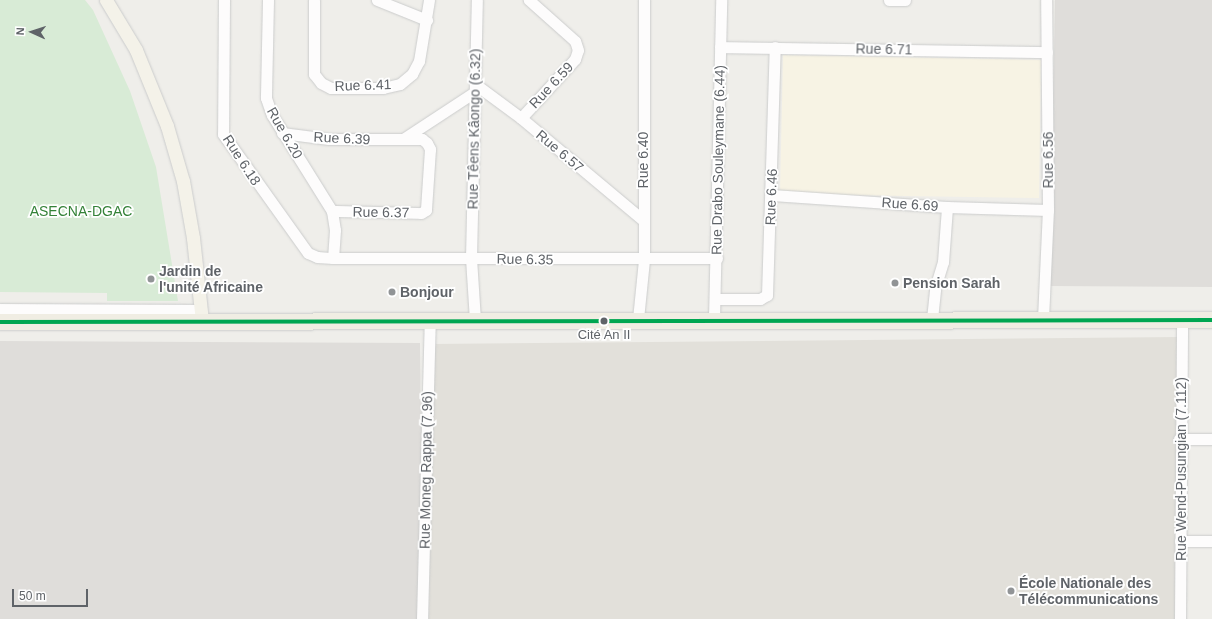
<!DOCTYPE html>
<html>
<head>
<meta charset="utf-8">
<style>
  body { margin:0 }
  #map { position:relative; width:1212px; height:619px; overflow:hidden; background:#efeeea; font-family:Helvetica,sans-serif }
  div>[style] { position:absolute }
  .commercial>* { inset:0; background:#f7f3e4 }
  .industrial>* { inset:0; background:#dfddda }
  .education>* { inset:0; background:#e2e0da }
  .green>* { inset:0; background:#d8ebd6 }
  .roads { filter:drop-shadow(0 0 1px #cbcccc) drop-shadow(0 0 1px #cbcccc) }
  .minor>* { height:11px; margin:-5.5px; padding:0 5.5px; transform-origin:5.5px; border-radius:5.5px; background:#fdfcfc }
  .major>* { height:13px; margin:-6.5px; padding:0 6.5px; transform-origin:6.5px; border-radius:6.5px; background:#f4f2e9 }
  .highway>* { height:16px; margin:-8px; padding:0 8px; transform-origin:8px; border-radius:8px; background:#f0ede3 }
  .bus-1>* { height:4px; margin:-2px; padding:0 2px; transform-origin:2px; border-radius:2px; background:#00a651 }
  .dots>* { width:11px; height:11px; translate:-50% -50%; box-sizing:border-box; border:2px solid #fff; border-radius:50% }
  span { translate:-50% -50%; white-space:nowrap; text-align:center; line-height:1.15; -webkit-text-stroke:3.5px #fff; paint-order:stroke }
  .bus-label { font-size:13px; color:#5f6368 }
  .street-label { font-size:14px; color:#5f6368 }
  .park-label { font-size:14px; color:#348238 }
  .poi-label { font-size:14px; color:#5f6368; font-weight:700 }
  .left { translate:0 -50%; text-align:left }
  .north { position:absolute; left:12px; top:12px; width:40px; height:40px; -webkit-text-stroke:3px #fff; paint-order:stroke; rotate:273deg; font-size:11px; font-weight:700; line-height:16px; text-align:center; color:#5f6368 }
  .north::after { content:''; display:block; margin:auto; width:14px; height:18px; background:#5f6368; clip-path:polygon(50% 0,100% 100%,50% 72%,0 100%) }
  .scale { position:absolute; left:12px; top:589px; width:76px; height:18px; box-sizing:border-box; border:2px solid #5f6368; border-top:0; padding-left:5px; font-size:12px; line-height:14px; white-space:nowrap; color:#5f6368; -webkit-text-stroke:3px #fff; paint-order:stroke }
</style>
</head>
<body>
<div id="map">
  <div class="commercial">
    <div style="clip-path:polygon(783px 55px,1041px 60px,1039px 198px,780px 194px)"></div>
  </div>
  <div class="industrial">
    <div style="clip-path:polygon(1055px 0,1212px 0,1212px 287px,1050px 286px)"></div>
    <div style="clip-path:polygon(0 341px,420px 343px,423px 619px,0 619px)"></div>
  </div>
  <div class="education">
    <div style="clip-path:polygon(1178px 337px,1176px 619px,429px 619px,432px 344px)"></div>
  </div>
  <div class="green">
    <div style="clip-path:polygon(0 0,85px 0,93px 10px,130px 91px,156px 167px,178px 301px,107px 301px,107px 293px,0 292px)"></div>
  </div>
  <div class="roads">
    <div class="minor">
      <div style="left:224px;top:0;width:134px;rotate:90.4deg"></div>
      <div style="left:223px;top:134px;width:146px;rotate:54.5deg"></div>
      <div style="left:308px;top:253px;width:10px;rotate:24deg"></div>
      <div style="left:317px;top:257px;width:16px;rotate:4deg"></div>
      <div style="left:333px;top:258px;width:384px"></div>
      <div style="left:268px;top:0;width:98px;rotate:91.2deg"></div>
      <div style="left:266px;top:98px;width:18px;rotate:71deg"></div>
      <div style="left:272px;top:115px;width:113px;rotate:58deg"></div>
      <div style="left:332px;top:211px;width:19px;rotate:81deg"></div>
      <div style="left:335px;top:230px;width:28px;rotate:94deg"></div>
      <div style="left:314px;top:0;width:74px;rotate:90deg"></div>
      <div style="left:314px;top:74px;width:11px;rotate:52deg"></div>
      <div style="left:321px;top:83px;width:11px;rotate:27deg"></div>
      <div style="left:331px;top:88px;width:52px"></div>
      <div style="left:383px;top:88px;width:17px;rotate:-13deg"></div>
      <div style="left:400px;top:84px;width:16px;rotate:-40deg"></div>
      <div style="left:412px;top:74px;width:15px;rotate:-62deg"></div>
      <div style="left:419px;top:61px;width:62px;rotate:-80.7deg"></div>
      <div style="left:377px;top:0;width:54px;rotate:21.8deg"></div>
      <div style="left:889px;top:0;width:16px"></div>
      <div style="left:720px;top:47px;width:327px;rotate:0.9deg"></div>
      <div style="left:475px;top:84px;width:57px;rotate:36.5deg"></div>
      <div style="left:521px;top:118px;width:159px;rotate:39.9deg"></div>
      <div style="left:521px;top:118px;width:80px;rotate:-47.5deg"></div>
      <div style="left:575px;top:59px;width:9px;rotate:-72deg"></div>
      <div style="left:578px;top:50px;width:9px;rotate:-108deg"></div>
      <div style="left:575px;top:41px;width:62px;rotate:-138.3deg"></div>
      <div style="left:282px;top:133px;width:47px;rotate:7.3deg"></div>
      <div style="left:329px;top:139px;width:93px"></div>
      <div style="left:422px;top:139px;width:6px;rotate:39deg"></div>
      <div style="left:427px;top:143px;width:7px;rotate:63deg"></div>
      <div style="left:430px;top:149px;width:61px;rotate:93.8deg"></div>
      <div style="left:426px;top:210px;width:6px;rotate:149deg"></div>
      <div style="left:421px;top:213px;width:89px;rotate:-178.7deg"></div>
      <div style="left:403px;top:139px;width:87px;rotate:-33.3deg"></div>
      <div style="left:772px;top:195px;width:175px;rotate:3.9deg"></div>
      <div style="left:947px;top:207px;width:101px;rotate:1.7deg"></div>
      <div style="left:716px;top:299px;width:44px"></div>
      <div style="left:760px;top:299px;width:8px;rotate:-30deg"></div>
      <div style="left:767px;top:295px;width:248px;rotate:-88.2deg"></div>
      <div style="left:0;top:309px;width:201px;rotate:0.3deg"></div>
      <div style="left:638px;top:319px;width:59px;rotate:-84.2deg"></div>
      <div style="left:644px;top:260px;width:260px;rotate:-90deg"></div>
      <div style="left:714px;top:319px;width:319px;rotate:-88.7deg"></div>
      <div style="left:932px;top:319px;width:31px;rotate:-84deg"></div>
      <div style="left:935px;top:288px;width:27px;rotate:-73deg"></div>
      <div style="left:943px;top:262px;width:55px;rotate:-85.8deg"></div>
      <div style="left:1043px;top:319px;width:109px;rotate:-87.4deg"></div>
      <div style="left:1048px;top:210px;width:210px;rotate:-90.5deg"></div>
      <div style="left:475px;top:320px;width:62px;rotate:-93.7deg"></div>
      <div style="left:471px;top:258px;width:258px;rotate:-88.7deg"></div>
      <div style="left:1179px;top:439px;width:33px"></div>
      <div style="left:1180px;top:541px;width:32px"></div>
      <div style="left:422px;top:619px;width:298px;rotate:-88.5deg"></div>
      <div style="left:1180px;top:619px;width:300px;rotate:-89.6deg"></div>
    </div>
    <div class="major">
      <div style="left:106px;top:0;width:58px;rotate:59deg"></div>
      <div style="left:136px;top:50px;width:82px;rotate:67.8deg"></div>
      <div style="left:167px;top:126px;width:57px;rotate:73.8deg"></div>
      <div style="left:183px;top:181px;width:58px;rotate:80deg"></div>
      <div style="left:193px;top:238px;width:83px;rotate:83.8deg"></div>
    </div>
    <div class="highway">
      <div style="left:0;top:322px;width:1212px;rotate:-0.09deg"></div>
    </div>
  </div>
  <div class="bus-1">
    <div style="left:0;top:322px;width:1212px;rotate:-0.09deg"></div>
  </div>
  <div class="dots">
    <div style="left:151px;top:279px;background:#919496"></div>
    <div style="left:895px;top:283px;background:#919496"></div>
    <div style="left:392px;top:292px;background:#919496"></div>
    <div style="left:604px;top:321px;background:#5f6368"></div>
    <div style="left:1011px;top:591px;background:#919496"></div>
  </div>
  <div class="bus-label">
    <span style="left:604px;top:335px">Cité An II</span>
  </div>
  <div class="street-label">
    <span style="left:884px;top:49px;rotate:1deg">Rue 6.71</span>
    <span style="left:363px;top:85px;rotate:-2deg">Rue 6.41</span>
    <span style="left:551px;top:85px;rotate:-47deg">Rue 6.59</span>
    <span style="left:474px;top:129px;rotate:-89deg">Rue Têens Kâongo (6.32)</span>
    <span style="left:285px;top:133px;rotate:60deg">Rue 6.20</span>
    <span style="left:342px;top:138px;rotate:3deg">Rue 6.39</span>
    <span style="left:560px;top:151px;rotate:40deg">Rue 6.57</span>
    <span style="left:242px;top:160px;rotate:57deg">Rue 6.18</span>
    <span style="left:643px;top:160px;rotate:-90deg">Rue 6.40</span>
    <span style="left:718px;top:160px;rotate:-89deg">Rue Drabo Souleymane (6.44)</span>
    <span style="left:1048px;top:160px;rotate:-90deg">Rue 6.56</span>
    <span style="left:771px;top:197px;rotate:-88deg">Rue 6.46</span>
    <span style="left:910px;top:204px;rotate:4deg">Rue 6.69</span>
    <span style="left:381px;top:212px;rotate:1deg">Rue 6.37</span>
    <span style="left:525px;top:259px;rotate:1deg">Rue 6.35</span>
    <span style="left:1181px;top:469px;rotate:-90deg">Rue Wend-Pusungian (7.112)</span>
    <span style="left:426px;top:470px;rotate:-89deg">Rue Moneg Rappa (7.96)</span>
  </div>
  <div class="park-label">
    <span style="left:81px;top:211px">ASECNA-DGAC</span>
  </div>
  <div class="poi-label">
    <span class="left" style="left:159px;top:279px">Jardin de<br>l'unité Africaine</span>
    <span class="left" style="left:903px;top:283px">Pension Sarah</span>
    <span class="left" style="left:400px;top:292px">Bonjour</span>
    <span class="left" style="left:1019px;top:591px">École Nationale des<br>Télécommunications</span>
  </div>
  <div class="north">N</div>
  <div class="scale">50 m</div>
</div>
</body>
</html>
